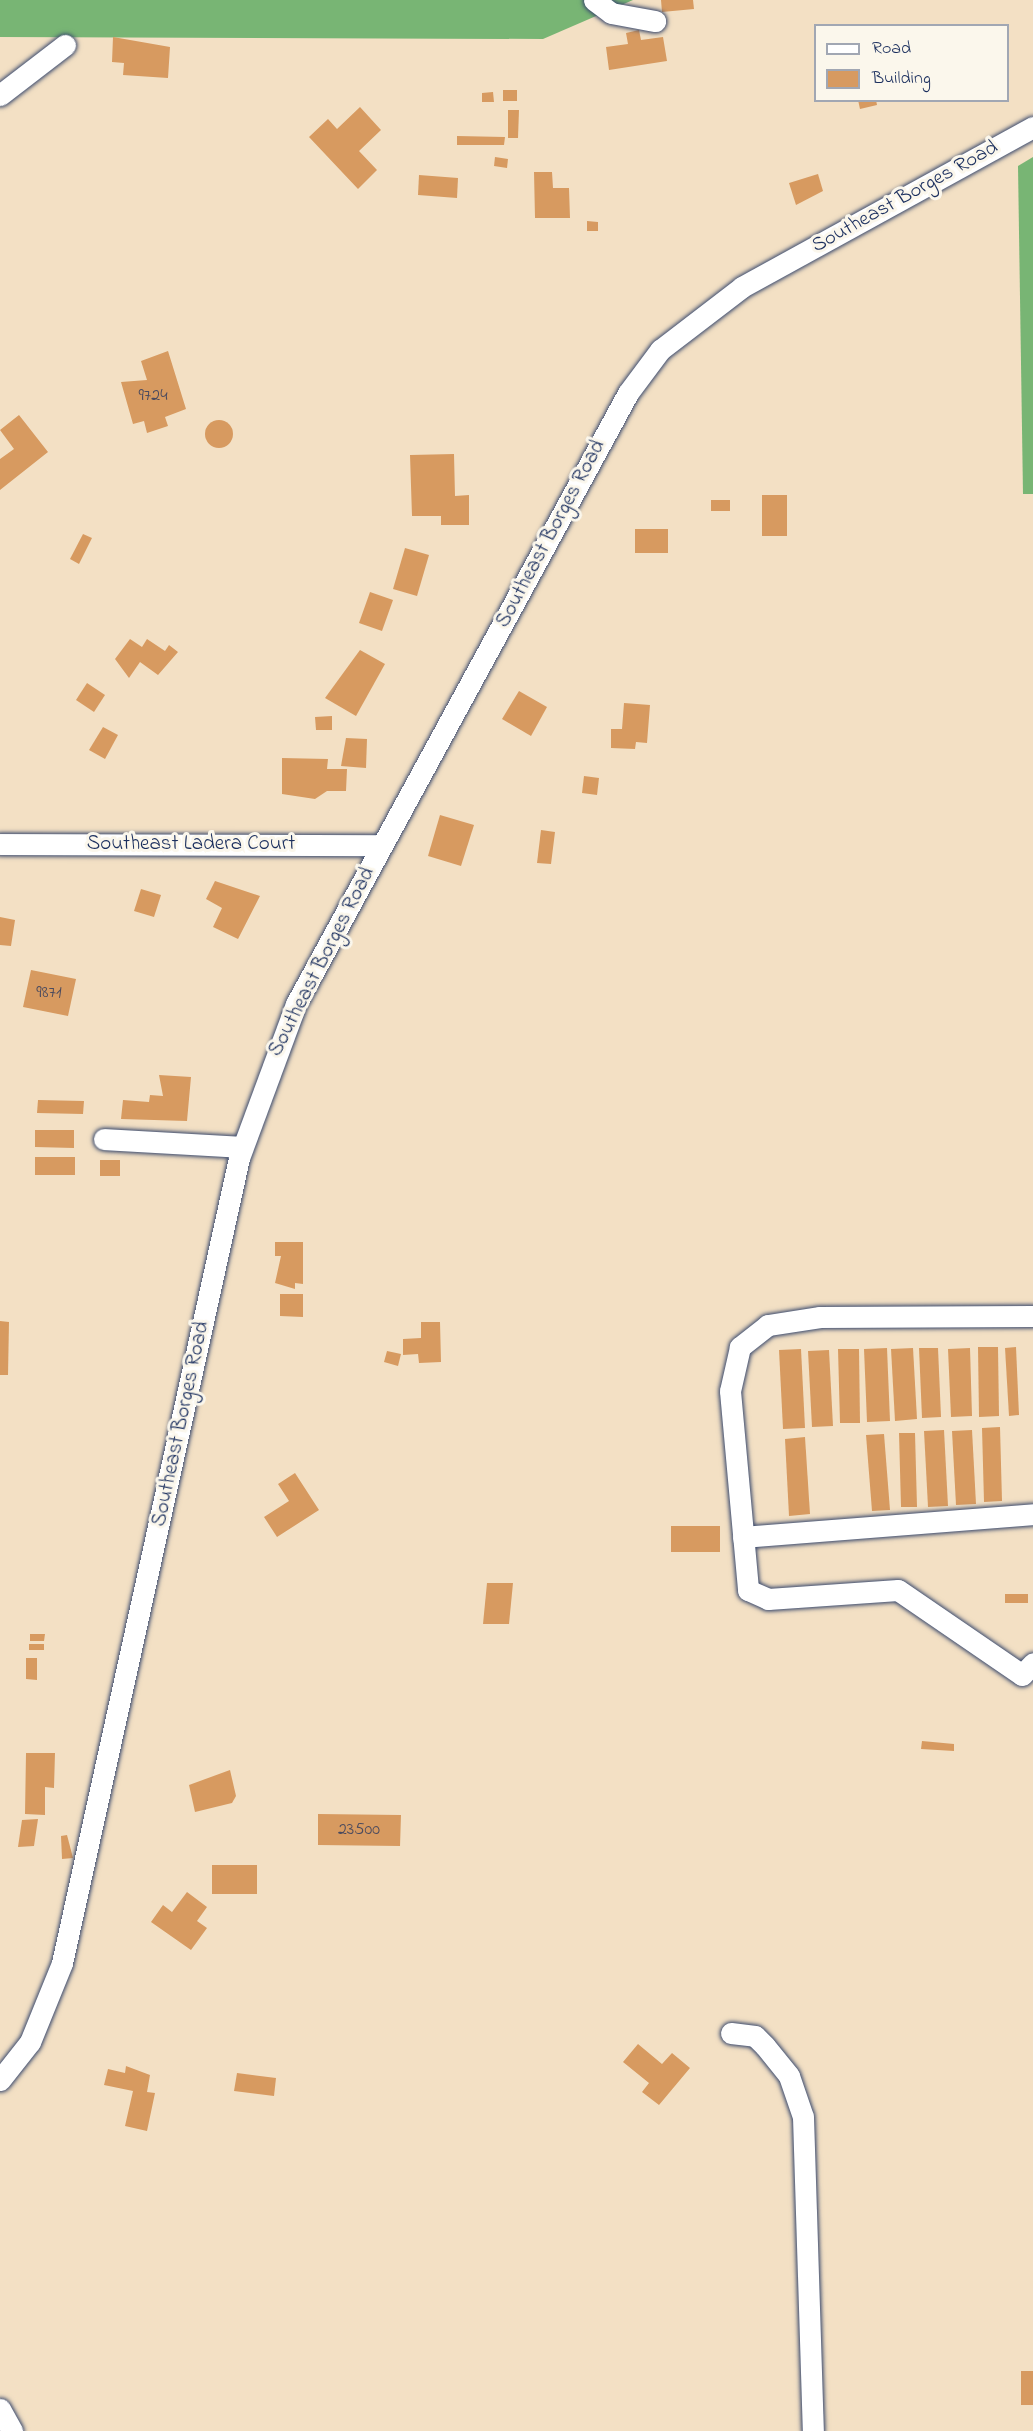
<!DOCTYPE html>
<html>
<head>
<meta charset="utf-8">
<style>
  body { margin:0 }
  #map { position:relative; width:1033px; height:2431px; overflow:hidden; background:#f3e0c4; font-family:"Indie Flower",sans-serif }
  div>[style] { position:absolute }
  .forest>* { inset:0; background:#78b574 }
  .building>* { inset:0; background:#d79a60 }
  .round { border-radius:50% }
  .roads { filter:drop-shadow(0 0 2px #3b4a6d) drop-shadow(0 0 2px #3b4a6d) }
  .minor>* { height:21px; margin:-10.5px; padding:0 10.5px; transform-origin:10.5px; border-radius:10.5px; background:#fff }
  span { translate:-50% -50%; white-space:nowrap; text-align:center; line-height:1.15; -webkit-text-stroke:6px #fbf7ec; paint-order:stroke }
  .number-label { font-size:18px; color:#4a4a5e }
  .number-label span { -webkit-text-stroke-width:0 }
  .street-label { font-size:21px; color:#1b2f5e }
  .legend { position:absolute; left:814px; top:24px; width:195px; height:78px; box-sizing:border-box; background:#fbf7ec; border:2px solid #a1a7b3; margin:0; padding:8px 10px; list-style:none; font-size:18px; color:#1b2f5e }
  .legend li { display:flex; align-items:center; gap:12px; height:30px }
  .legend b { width:30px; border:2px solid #a1a7b3 }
</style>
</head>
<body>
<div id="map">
  <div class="forest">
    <div style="clip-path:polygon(0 0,633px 0,543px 39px,0 37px)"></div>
    <div style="clip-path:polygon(1033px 157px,1033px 494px,1023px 494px,1018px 166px)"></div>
  </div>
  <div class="building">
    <div style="clip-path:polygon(661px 0,693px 0,694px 9px,662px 12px)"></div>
    <div style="clip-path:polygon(639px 30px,641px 40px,663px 37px,667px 61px,609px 70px,606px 47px,628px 44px,626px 33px)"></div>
    <div style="clip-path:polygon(113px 37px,170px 47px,168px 78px,123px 75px,124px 63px,112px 62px)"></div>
    <div style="clip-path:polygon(503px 90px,517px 90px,517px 101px,503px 101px)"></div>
    <div style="clip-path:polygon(493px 92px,494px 102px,482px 102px,482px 93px)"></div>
    <div style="clip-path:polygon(858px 100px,876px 100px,877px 105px,860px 109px)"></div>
    <div style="clip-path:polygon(360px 107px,381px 130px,359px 151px,377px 170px,358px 189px,309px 137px,328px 119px,337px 129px)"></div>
    <div style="clip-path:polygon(508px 110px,519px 110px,518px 138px,508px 138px)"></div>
    <div style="clip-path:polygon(457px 136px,505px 137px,504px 145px,457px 145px)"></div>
    <div style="clip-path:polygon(495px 157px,508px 159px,507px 168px,494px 166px)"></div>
    <div style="clip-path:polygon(534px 172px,552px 172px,553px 188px,569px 188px,570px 218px,535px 218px)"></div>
    <div style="clip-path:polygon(818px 174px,823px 191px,796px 205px,789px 183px)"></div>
    <div style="clip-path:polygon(419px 175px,458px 178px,457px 198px,418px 195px)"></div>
    <div style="clip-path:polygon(587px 221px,598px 222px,598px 231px,587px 231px)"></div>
    <div style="clip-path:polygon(168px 351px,186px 409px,165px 417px,168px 426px,147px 433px,144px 421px,133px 424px,121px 382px,147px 380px,141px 361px)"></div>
    <div style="clip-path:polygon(19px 415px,48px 452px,0 490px,0 459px,14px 449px,0 430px)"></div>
    <div class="round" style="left:205px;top:420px;width:28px;height:28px"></div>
    <div style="clip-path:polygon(454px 454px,455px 496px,469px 495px,469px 525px,441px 525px,441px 516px,412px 516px,410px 455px)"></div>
    <div style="clip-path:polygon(762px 495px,787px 495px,787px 536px,762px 536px)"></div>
    <div style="clip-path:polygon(711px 500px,730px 500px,730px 511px,711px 511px)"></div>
    <div style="clip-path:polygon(635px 529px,668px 529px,668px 553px,635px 553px)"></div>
    <div style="clip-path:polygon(83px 534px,92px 538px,79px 564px,70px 559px)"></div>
    <div style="clip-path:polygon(405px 548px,429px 555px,417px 596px,393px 589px)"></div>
    <div style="clip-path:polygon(370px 592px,393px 600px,382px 631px,359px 623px)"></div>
    <div style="clip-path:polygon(130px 639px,142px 647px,147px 639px,165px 651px,169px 645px,178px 652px,158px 675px,140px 662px,129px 678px,115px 659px)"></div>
    <div style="clip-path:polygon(360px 650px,385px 664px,356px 716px,325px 698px)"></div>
    <div style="clip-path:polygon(87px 683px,105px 695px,94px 712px,76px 700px)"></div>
    <div style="clip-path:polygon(519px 691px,547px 707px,531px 736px,502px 719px)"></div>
    <div style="clip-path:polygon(624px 703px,650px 705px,647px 743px,636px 742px,635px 749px,611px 748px,611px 729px,622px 729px)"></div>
    <div style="clip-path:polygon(332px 716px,332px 730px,316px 730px,315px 717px)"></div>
    <div style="clip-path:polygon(103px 727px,118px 735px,105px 759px,89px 750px)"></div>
    <div style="clip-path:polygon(346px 738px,367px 739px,366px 768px,341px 766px)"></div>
    <div style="clip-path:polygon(282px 758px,328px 759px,327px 769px,347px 769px,346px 791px,327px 791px,315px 799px,282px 794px)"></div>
    <div style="clip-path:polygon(584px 776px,599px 778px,597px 795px,582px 793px)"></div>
    <div style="clip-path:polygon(440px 815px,474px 825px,461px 866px,428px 856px)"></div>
    <div style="clip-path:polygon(541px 830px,555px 832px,551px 864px,537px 863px)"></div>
    <div style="clip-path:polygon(215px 881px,260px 896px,238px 939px,213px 927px,222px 908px,206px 899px)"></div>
    <div style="clip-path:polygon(141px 889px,161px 895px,154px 917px,134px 911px)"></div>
    <div style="clip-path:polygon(0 917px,15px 920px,11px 946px,0 945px)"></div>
    <div style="clip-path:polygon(31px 970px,76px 979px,68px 1016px,23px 1007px)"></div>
    <div style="clip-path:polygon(159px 1075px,191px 1077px,187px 1121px,121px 1119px,123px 1100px,149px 1102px,150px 1095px,163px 1096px)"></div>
    <div style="clip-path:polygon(38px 1100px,84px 1101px,83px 1114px,37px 1113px)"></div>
    <div style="clip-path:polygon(35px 1130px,74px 1130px,74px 1148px,35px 1147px)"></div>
    <div style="clip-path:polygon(35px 1157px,75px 1157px,75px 1175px,35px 1175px)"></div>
    <div style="clip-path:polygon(100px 1160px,120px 1160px,120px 1176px,100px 1176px)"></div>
    <div style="clip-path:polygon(275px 1242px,303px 1242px,303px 1284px,295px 1283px,295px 1289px,275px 1283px,281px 1256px,275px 1256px)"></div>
    <div style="clip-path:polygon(280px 1294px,303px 1294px,303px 1317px,280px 1316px)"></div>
    <div style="clip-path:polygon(0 1321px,9px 1322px,8px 1375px,0 1375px)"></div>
    <div style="clip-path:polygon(421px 1322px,440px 1322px,441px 1362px,419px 1363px,418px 1354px,403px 1355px,403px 1339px,421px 1338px)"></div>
    <div style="clip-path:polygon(978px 1347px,998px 1347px,999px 1416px,979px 1417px)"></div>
    <div style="clip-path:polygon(1016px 1347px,1019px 1415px,1009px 1416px,1005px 1348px)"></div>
    <div style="clip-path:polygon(887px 1348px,890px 1421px,867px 1422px,864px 1349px)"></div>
    <div style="clip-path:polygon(913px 1348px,917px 1419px,895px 1421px,891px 1349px)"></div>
    <div style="clip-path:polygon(919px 1348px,938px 1348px,941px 1417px,922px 1418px)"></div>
    <div style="clip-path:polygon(970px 1348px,972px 1416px,951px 1417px,948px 1349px)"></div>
    <div style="clip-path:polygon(801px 1349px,805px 1428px,783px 1429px,779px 1350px)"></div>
    <div style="clip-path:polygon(838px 1349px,859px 1349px,860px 1423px,840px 1423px)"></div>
    <div style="clip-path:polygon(829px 1350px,833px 1426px,812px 1427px,808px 1351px)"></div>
    <div style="clip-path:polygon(387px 1351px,401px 1354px,398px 1366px,384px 1362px)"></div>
    <div style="clip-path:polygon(1000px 1427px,1002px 1501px,984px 1502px,982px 1428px)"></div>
    <div style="clip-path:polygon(944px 1430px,948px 1506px,928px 1507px,924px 1431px)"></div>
    <div style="clip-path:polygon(972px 1430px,976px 1504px,956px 1505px,952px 1431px)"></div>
    <div style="clip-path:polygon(899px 1433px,915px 1433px,917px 1507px,901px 1507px)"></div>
    <div style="clip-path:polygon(884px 1434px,890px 1510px,872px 1511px,866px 1435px)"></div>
    <div style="clip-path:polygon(805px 1437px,810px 1514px,789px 1516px,785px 1439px)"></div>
    <div style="clip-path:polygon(295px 1473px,319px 1510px,277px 1537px,264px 1517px,289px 1501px,278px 1484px)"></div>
    <div style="clip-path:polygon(671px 1526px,720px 1526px,720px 1552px,671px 1552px)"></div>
    <div style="clip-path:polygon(487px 1583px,513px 1583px,509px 1624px,483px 1624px)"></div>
    <div style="clip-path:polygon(1005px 1594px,1028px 1594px,1028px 1603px,1005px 1603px)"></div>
    <div style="clip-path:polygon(30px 1634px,45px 1634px,44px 1641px,30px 1641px)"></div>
    <div style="clip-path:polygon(29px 1644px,44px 1644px,44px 1650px,29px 1650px)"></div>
    <div style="clip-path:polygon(26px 1658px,37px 1658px,37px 1680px,26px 1679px)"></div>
    <div style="clip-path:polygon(922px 1741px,954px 1744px,954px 1751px,921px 1749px)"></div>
    <div style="clip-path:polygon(26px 1753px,55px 1753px,54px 1788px,45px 1787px,45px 1815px,25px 1814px)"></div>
    <div style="clip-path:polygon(230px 1770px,236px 1796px,232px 1803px,195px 1812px,189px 1785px)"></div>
    <div style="clip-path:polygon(318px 1814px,401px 1815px,400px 1846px,318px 1845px)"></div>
    <div style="clip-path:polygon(38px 1819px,34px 1846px,18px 1847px,22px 1820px)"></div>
    <div style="clip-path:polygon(67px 1835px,73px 1858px,62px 1859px,61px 1836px)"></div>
    <div style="clip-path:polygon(212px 1865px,257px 1865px,257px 1894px,212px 1894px)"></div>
    <div style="clip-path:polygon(187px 1892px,207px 1907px,197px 1921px,207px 1928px,191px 1950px,151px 1922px,163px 1905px,172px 1912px)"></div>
    <div style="clip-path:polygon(638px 2044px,662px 2064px,672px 2053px,690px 2068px,659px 2105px,642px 2092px,649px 2083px,623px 2062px)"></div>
    <div style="clip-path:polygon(126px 2066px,150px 2075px,147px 2092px,155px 2093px,147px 2131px,125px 2126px,133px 2091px,104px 2085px,108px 2069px,125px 2073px)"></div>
    <div style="clip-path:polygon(237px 2073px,276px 2078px,274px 2096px,234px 2091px)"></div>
    <div style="clip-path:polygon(1021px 2371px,1033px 2371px,1033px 2405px,1021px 2405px)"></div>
  </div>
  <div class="roads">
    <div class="minor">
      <div style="left:594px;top:0;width:21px;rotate:37deg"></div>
      <div style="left:611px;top:13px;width:45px;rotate:10.3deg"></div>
      <div style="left:0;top:95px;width:82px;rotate:-37.6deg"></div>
      <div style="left:0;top:844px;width:381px;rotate:0.2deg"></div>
      <div style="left:104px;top:1139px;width:138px;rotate:3.3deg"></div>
      <div style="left:1033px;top:1316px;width:213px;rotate:179.7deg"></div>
      <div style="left:820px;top:1317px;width:53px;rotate:171.3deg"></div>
      <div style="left:768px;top:1325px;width:36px;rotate:142deg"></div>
      <div style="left:740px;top:1347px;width:45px;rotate:102.8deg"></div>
      <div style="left:730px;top:1391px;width:200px;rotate:84.8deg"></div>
      <div style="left:748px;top:1590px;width:22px;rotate:24deg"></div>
      <div style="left:768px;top:1599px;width:130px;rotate:-4deg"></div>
      <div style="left:898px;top:1590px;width:150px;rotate:34.4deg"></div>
      <div style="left:1022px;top:1675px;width:16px;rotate:-47deg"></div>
      <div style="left:743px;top:1537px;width:291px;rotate:-4.5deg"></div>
      <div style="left:731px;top:2033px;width:24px;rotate:7deg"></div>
      <div style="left:755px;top:2036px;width:14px;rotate:45deg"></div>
      <div style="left:765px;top:2046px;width:38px;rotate:51deg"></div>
      <div style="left:789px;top:2076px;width:43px;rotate:71.1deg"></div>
      <div style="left:803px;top:2117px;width:314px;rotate:88.2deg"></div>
      <div style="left:0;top:2080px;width:48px;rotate:-51.7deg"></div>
      <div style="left:30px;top:2042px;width:85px;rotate:-67.9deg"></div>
      <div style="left:62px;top:1963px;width:824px;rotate:-77.6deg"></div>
      <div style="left:239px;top:1158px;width:164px;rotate:-69.7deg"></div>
      <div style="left:296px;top:1004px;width:695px;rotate:-61.48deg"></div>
      <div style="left:628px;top:393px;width:54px;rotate:-53.3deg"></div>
      <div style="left:660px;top:350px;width:103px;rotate:-37.5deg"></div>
      <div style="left:742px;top:287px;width:332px;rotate:-28.8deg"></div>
      <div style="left:0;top:2409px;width:25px;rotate:61deg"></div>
    </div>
  </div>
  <div class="number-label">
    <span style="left:153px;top:396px">9724</span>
    <span style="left:49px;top:993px">9871</span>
    <span style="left:359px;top:1830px">23500</span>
  </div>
  <div class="street-label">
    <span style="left:905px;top:197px;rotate:-29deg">Southeast Borges Road</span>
    <span style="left:551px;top:534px;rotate:-62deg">Southeast Borges Road</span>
    <span style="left:191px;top:844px">Southeast Ladera Court</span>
    <span style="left:322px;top:962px;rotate:-63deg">Southeast Borges Road</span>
    <span style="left:181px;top:1424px;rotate:-78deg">Southeast Borges Road</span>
  </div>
  <ul class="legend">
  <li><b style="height:8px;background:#fff"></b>Road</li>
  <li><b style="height:16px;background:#d79a60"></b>Building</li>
  </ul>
</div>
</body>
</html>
